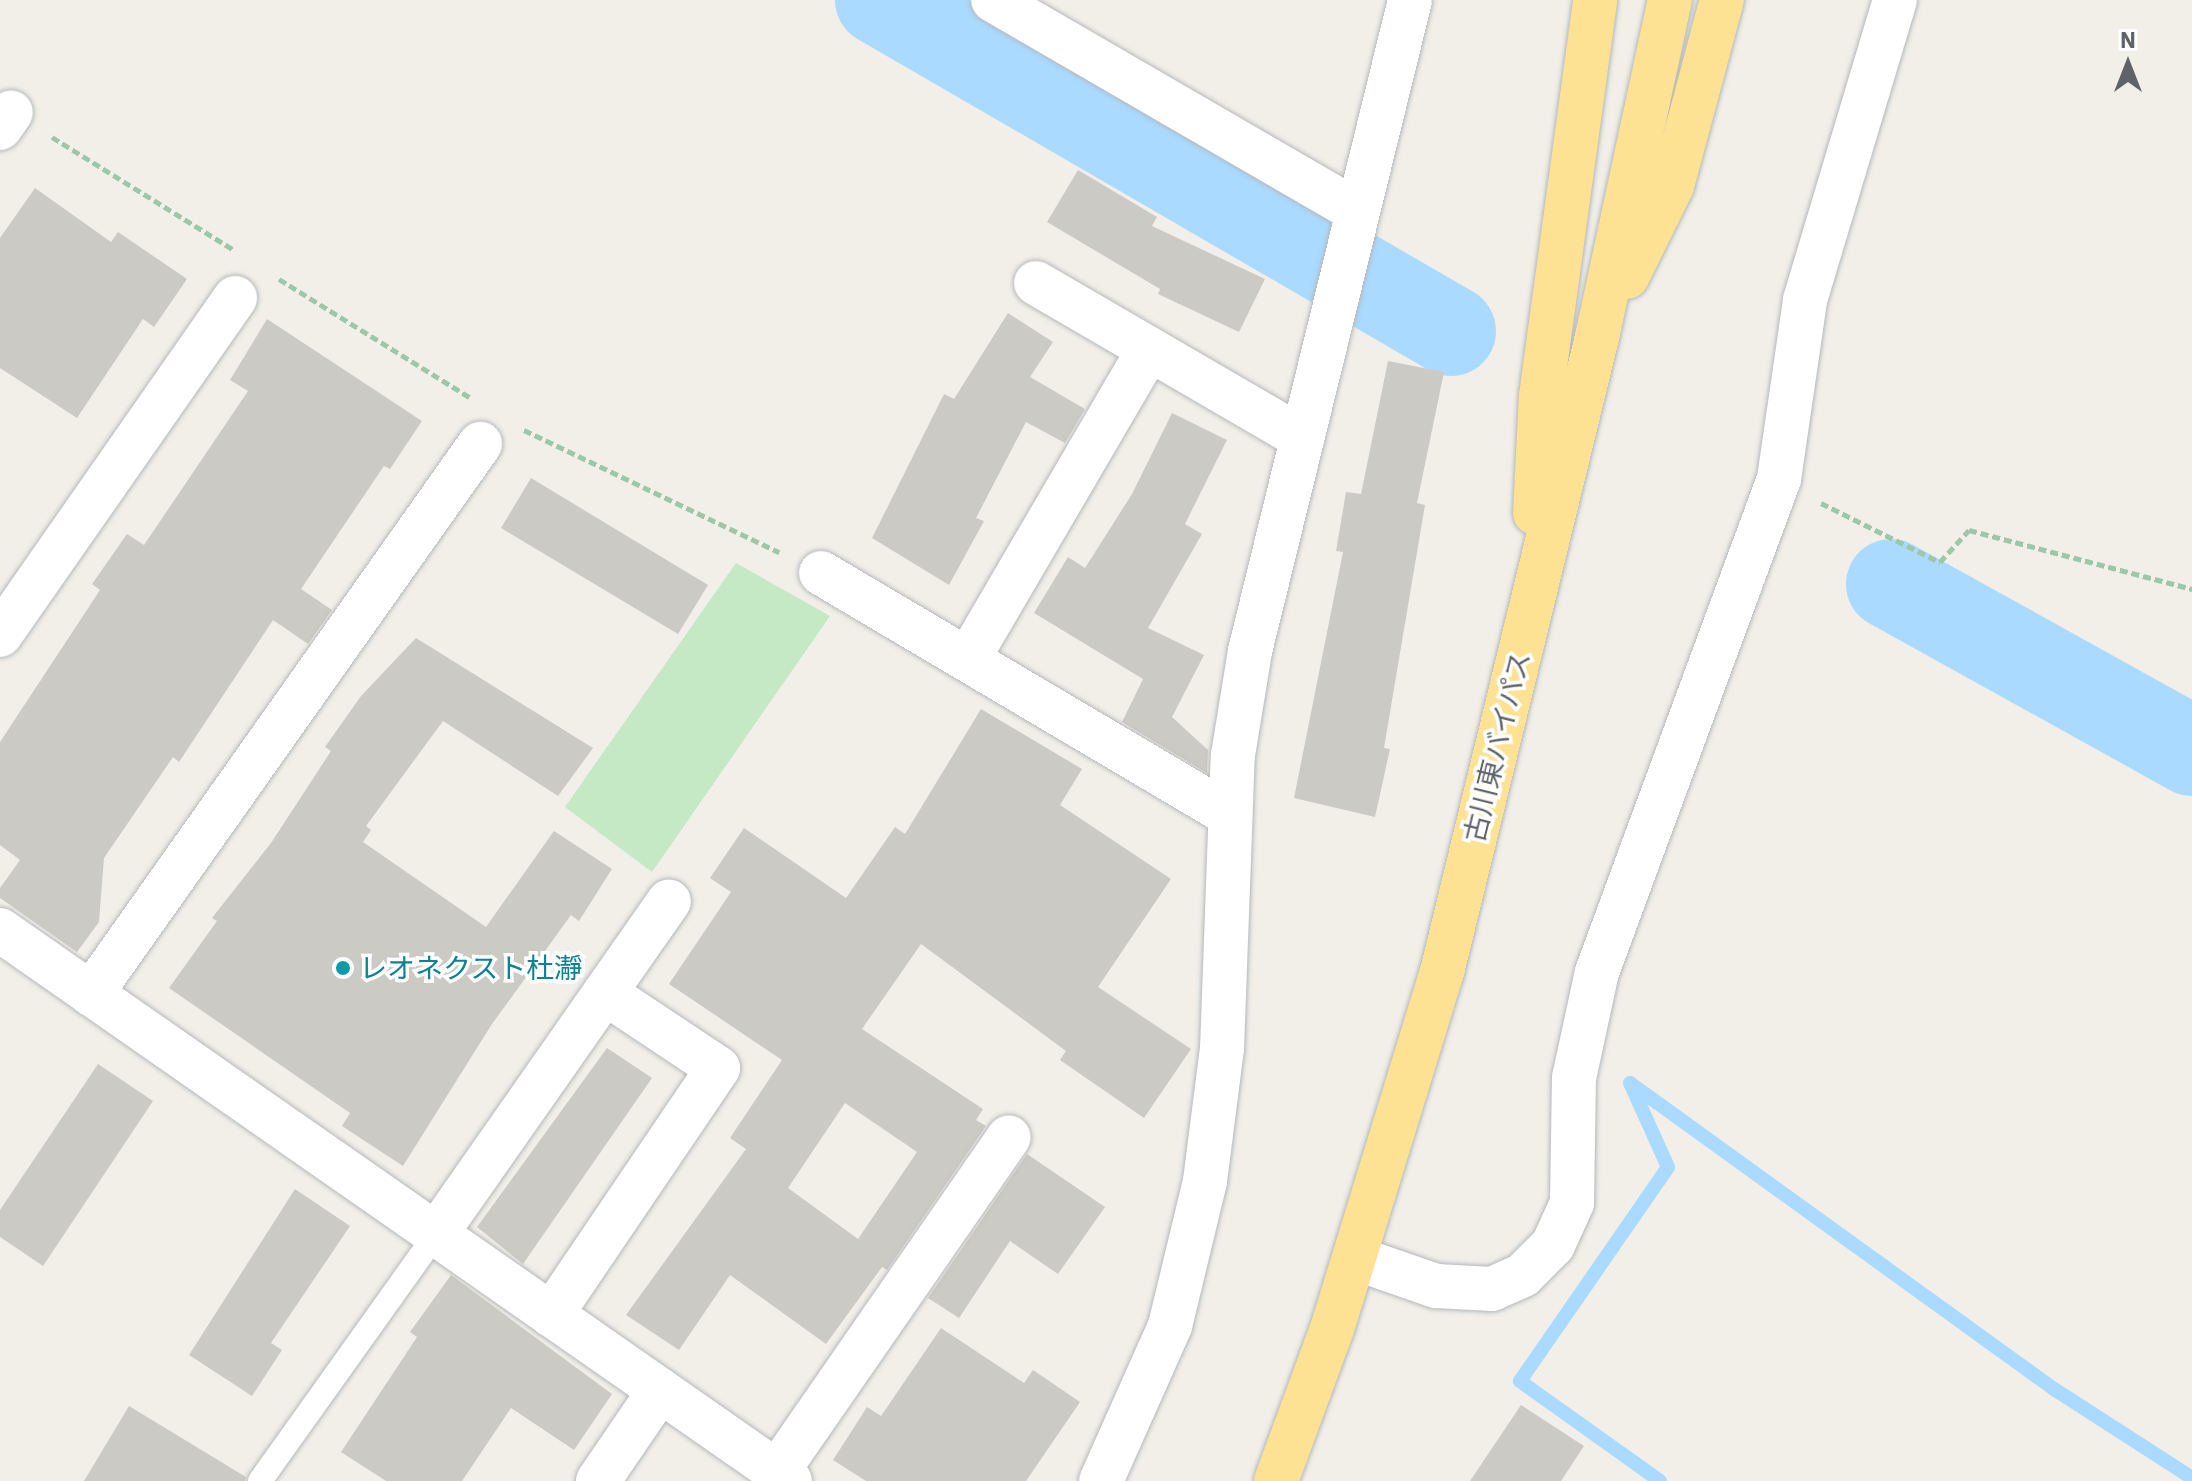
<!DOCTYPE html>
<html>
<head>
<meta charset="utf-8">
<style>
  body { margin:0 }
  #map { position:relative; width:2192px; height:1481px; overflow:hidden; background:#f1efe8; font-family:"IBM Plex Sans","Noto Sans JP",sans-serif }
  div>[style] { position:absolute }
  .green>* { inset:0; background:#c5e8c5 }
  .stream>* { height:14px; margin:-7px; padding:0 7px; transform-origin:7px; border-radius:7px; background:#aadaff }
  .river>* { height:90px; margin:-45px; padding:0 45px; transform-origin:45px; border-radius:45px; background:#aadaff }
  .building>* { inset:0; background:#cccac5 }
  .path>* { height:5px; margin-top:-2.5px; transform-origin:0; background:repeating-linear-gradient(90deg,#9cc7a9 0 8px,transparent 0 12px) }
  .roads { filter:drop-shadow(0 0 2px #b5b8bc) drop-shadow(0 0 2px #b5b8bc) }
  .lane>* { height:24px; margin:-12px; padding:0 12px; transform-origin:12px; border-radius:12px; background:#fff }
  .street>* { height:44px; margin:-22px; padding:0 22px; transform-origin:22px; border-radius:22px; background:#fff }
  .secondary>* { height:44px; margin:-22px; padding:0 22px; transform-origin:22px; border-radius:22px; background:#fff }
  .highway>* { height:44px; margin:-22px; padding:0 22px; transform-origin:22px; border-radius:22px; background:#fde293 }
  .dots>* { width:22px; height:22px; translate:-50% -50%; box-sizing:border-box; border:4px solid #fff; border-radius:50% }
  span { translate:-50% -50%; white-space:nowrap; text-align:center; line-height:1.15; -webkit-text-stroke:7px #fff; paint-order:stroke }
  .street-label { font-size:28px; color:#5f6368 }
  .culture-label { font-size:28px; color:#0d838f }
  .left { translate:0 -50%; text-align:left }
  .north { position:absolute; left:2088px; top:24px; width:80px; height:80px; -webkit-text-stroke:6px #fff; paint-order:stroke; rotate:0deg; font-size:22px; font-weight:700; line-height:32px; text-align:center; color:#5f6368 }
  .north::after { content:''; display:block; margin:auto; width:28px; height:36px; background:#5f6368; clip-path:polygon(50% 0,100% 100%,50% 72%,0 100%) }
</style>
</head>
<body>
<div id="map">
  <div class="green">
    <div style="clip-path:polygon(736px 563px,830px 616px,652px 872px,565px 807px)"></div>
  </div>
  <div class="stream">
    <div style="left:1660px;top:1481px;width:172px;rotate:-144.5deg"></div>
    <div style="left:1520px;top:1381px;width:260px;rotate:-55.3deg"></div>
    <div style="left:1668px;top:1167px;width:92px;rotate:-114.3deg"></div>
    <div style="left:1630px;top:1083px;width:523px;rotate:35.82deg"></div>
    <div style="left:2054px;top:1389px;width:164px;rotate:32.8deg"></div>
  </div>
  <div class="river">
    <div style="left:880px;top:0;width:660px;rotate:30.1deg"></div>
    <div style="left:1891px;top:584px;width:344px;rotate:29deg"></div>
  </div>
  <div class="building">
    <div style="clip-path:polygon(1078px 170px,1157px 217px,1152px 226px,1265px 279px,1239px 332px,1158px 294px,1160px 289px,1047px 222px)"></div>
    <div style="clip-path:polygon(35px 188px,111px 242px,118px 232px,187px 279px,154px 327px,143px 319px,77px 418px,0 368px,0 238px)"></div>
    <div style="clip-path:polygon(1008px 313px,1053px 342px,1030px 377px,1085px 409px,1065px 443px,1026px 422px,976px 518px,984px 521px,949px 585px,872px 538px,944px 394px,954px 399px)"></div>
    <div style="clip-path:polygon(267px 319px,422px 421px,390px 469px,384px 466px,301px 589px,332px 610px,308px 644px,273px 620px,179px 762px,173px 757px,104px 858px,99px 922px,77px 952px,0 898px,0 888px,20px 860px,0 845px,0 742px,100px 590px,92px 584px,127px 534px,144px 545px,248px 391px,230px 380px)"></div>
    <div style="clip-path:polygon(1388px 361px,1444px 372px,1417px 503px,1425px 505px,1384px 748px,1390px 749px,1375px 817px,1294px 798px,1343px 552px,1336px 551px,1346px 492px,1361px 494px)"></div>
    <div style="clip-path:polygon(1172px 413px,1227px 440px,1185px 524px,1202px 534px,1148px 628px,1204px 655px,1172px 717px,1208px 750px,1207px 773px,1122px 722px,1143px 679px,1034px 613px,1068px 557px,1085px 568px,1132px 494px)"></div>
    <div style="clip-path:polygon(531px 478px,708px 585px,678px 634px,501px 528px)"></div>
    <div style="clip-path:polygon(416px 638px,593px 748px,558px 796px,443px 721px,366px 826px,371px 830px,363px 842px,486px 927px,554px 831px,612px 869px,579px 921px,571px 915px,492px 1024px,403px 1166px,342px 1126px,350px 1113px,169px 988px,217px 921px,212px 918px,271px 843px,331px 751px,325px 747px,361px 696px)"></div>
    <div style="clip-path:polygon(evenodd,981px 709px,1082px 769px,1060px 805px,1171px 879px,1098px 987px,1191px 1049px,1144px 1118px,1060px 1060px,1066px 1051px,921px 944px,862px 1029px,983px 1109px,976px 1120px,986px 1126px,887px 1270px,882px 1267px,826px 1344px,730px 1275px,679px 1350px,626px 1315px,746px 1149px,730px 1138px,782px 1060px,669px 984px,731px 892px,710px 878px,744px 828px,846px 898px,895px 827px,905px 834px,981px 709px,845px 1103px,917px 1152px,858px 1239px,788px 1188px,845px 1103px)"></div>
    <div style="clip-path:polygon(607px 1048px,652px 1078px,523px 1264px,477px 1227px)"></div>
    <div style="clip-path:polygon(98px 1064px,153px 1101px,43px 1266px,0 1237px,0 1210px)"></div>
    <div style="clip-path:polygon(1027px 1154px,1105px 1207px,1058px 1274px,1010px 1241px,959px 1318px,928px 1298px)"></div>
    <div style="clip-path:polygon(295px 1189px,350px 1226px,271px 1343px,282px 1350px,252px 1396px,189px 1355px)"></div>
    <div style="clip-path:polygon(451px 1275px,612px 1394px,574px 1450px,511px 1408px,462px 1481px,386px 1481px,341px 1452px,417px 1337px,410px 1332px)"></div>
    <div style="clip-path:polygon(941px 1328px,1024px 1383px,1033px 1370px,1080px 1402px,1026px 1481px,866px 1481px,833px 1460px,867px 1407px,881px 1416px)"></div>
    <div style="clip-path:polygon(1521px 1405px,1584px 1446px,1561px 1481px,1470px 1481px)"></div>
    <div style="clip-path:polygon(129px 1406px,246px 1477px,245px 1481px,84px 1481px)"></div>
  </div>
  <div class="path">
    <div style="left:52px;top:137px;width:214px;rotate:31.8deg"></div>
    <div style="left:279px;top:279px;width:226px;rotate:31.8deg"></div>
    <div style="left:524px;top:430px;width:283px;rotate:25.6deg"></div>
    <div style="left:1821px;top:503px;width:133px;rotate:26.4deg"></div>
    <div style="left:1940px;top:562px;width:43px;rotate:-47.8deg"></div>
    <div style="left:1969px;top:530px;width:231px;rotate:14.8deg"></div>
  </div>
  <div class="roads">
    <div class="lane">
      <div style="left:260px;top:1481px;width:303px;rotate:-54.5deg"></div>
    </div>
    <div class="street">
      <div style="left:993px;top:0;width:421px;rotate:30.1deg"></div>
      <div style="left:0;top:128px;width:19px;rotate:-55deg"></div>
      <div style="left:1036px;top:283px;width:308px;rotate:30.2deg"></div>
      <div style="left:821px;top:573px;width:475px;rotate:30.6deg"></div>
      <div style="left:0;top:635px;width:411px;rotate:-55.1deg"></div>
      <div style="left:968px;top:659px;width:359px;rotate:-59.7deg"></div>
      <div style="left:0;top:930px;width:963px;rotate:34.89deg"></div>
      <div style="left:91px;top:994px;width:674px;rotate:-54.73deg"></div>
      <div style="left:436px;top:1234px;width:406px;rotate:-55deg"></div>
      <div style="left:1355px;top:1258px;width:86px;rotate:19.1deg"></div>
      <div style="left:1436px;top:1286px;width:56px;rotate:3.1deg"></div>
      <div style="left:1492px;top:1289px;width:34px;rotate:-24deg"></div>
      <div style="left:1523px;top:1275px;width:42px;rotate:-45deg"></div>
      <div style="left:1553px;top:1245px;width:46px;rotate:-65.7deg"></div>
      <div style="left:1572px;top:1203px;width:125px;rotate:-89.1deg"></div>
      <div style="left:1574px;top:1078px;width:108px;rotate:-77.8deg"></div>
      <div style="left:1597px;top:972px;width:526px;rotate:-69.74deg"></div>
      <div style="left:1779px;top:479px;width:181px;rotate:-81.7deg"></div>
      <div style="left:1805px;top:300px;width:313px;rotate:-73.3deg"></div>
      <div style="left:551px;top:1315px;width:298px;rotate:-55.9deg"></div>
      <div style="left:718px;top:1068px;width:136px;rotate:-146.4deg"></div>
      <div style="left:777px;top:1472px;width:407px;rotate:-55.3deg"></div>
      <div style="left:598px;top:1481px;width:110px;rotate:-55.7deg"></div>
    </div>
    <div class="secondary">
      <div style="left:1101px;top:1481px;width:170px;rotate:-66deg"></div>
      <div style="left:1170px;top:1326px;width:149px;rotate:-76.4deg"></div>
      <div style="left:1205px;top:1181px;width:133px;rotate:-82.7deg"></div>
      <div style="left:1222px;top:1049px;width:294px;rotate:-87.9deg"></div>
      <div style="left:1233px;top:755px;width:105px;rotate:-80.7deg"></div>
      <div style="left:1250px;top:651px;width:670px;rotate:-76.19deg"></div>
    </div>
    <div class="highway">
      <div style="left:1627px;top:277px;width:102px;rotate:-63.7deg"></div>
      <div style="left:1672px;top:186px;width:193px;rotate:-75deg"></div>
      <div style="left:1535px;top:513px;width:117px;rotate:-87.1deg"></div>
      <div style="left:1541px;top:396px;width:400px;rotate:-82.2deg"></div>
      <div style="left:1276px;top:1481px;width:162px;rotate:-69.8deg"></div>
      <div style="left:1332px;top:1329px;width:374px;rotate:-72.9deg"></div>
      <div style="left:1442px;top:972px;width:654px;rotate:-76.28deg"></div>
      <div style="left:1597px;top:337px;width:345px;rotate:-77.8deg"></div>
    </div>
  </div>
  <div class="dots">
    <div style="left:343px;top:968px;background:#0f9aa8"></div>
  </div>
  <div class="street-label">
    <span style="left:1497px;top:747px;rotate:-76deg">古川東バイパス</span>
  </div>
  <div class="culture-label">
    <span class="left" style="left:359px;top:968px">レオネクスト杜瀞</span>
  </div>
  <div class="north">N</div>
</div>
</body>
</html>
